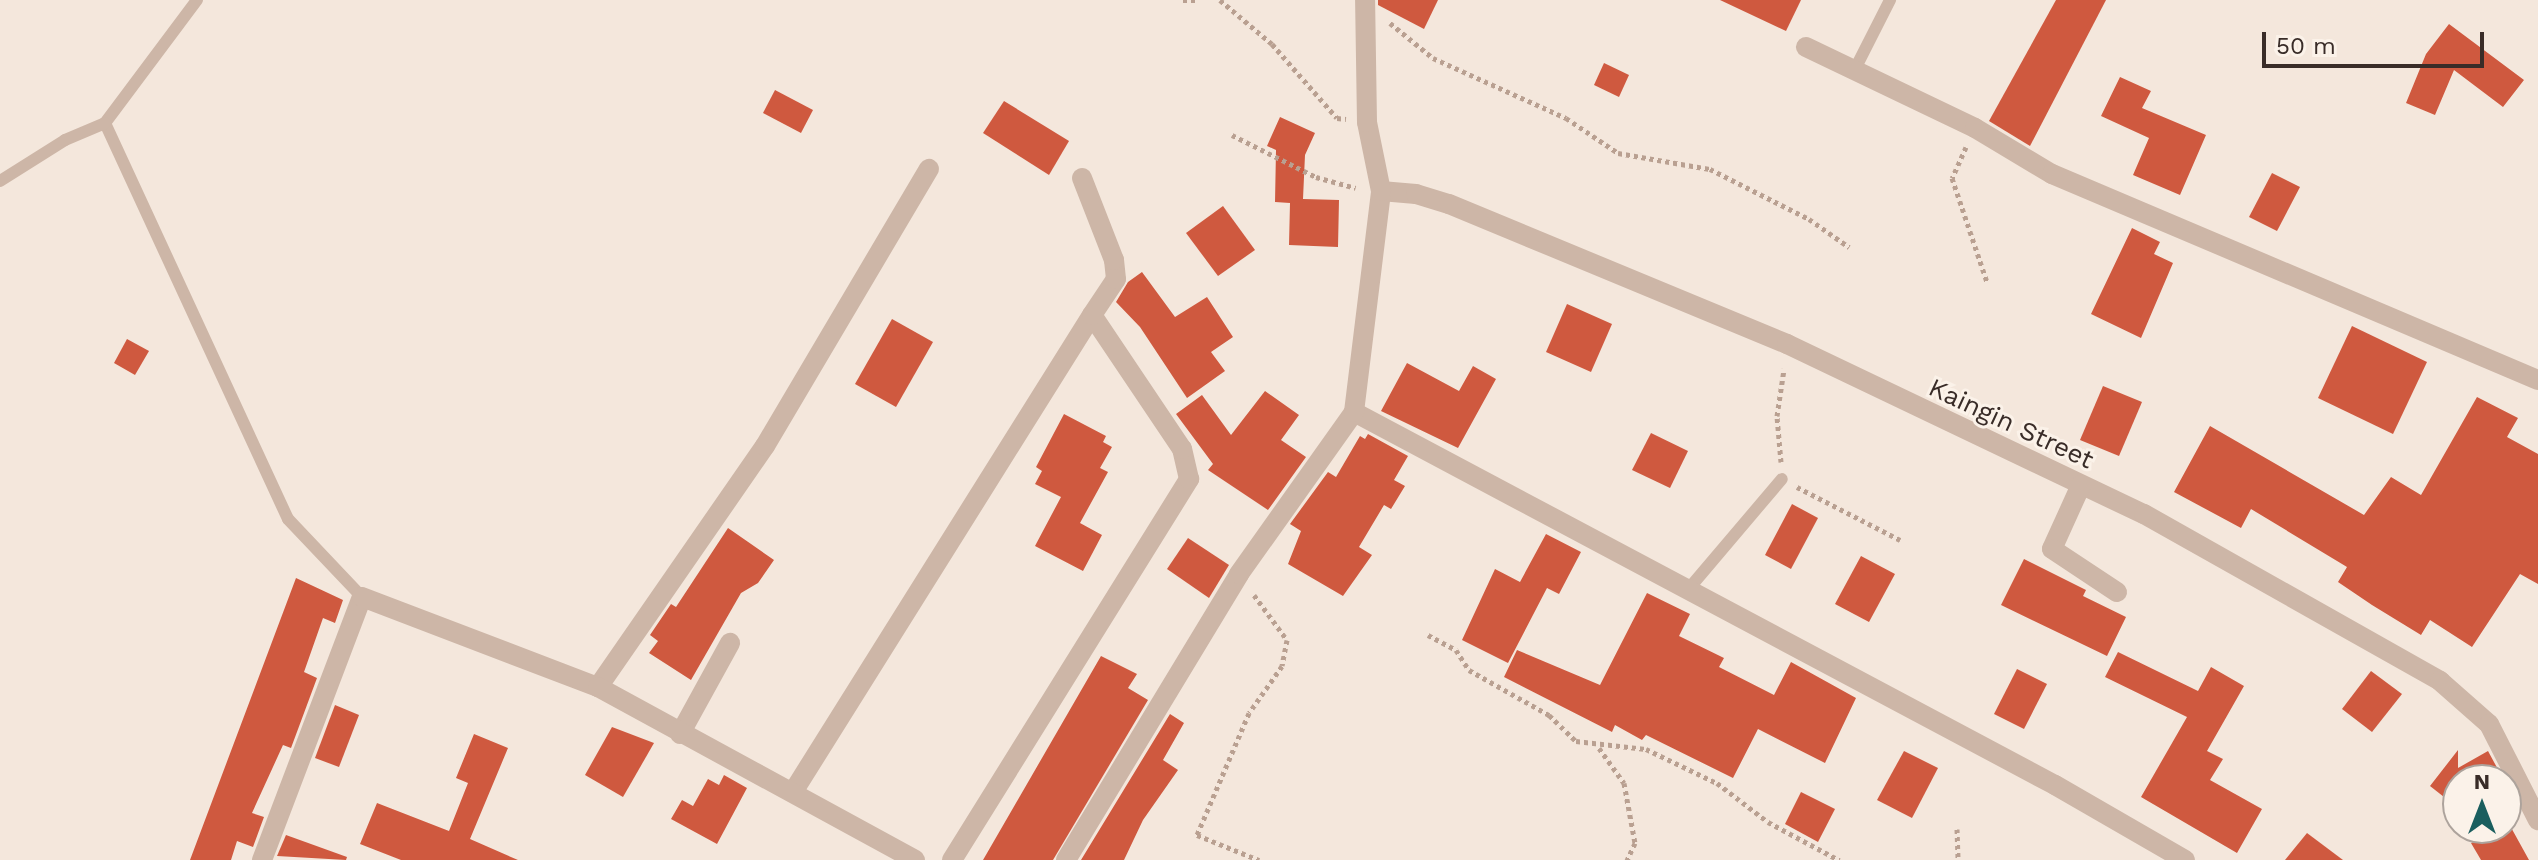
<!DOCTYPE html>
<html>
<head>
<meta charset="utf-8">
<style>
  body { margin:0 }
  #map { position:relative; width:2538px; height:860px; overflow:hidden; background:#f4e7dc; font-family:"Work Sans",sans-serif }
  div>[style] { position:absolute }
  .building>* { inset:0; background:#cf593f }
  .path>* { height:5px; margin-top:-2.5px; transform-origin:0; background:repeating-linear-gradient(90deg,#b9a091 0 4px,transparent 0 8px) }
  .lane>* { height:12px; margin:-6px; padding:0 6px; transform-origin:6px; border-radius:6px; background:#cdb6a7 }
  .street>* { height:20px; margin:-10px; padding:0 10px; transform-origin:10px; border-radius:10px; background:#cdb6a7 }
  span { translate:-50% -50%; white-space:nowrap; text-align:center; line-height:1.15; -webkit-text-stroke:6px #fbf2e9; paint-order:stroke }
  .street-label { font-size:26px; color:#392c28 }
  .north { position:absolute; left:2442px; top:764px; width:80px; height:80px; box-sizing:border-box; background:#fbf2e9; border:2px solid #ada39c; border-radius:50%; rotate:0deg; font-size:22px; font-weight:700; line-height:32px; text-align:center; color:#392c28 }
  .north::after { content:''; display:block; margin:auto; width:28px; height:36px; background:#1a5e5e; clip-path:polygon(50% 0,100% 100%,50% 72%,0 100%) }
  .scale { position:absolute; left:2262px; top:32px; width:222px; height:36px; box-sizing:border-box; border:4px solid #392c28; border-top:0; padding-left:10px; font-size:24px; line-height:28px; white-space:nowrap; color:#392c28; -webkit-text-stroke:6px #fbf2e9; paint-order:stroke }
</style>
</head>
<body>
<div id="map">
  <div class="building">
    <div style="clip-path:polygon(1378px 0,1438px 0,1424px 29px,1378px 5px)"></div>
    <div style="clip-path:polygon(1720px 0,1801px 0,1786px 31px)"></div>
    <div style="clip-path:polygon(2056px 0,2106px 0,2030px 146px,1989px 121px)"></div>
    <div style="clip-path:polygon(2449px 24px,2524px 80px,2503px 107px,2454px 70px,2435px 115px,2406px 103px,2426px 54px)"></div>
    <div style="clip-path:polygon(1604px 63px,1629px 75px,1619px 97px,1594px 85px)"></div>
    <div style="clip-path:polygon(2120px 77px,2151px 91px,2142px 108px,2206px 135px,2180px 195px,2133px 175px,2149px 138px,2101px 116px)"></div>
    <div style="clip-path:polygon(775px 90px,813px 110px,801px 133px,763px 113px)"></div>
    <div style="clip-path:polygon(1004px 101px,1069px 141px,1049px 175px,983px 133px)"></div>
    <div style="clip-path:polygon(1280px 117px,1315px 133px,1305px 155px,1303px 199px,1339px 200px,1338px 247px,1289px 245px,1290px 203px,1275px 202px,1276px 150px,1267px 146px)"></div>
    <div style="clip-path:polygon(2272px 173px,2300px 187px,2277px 231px,2249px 217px)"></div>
    <div style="clip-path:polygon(1223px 206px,1255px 250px,1218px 276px,1186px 233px)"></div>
    <div style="clip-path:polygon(2132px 228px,2160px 242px,2154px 254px,2173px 263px,2141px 338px,2091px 314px)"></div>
    <div style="clip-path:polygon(1142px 272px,1175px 317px,1207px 297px,1233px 337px,1211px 352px,1225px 371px,1187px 398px,1140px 327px,1116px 302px,1128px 282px)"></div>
    <div style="clip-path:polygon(1567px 304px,1612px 324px,1591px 372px,1546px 352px)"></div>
    <div style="clip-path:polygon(892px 319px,933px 342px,896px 407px,855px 384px)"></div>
    <div style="clip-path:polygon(2352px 326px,2427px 362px,2393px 434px,2318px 398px)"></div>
    <div style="clip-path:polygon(127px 339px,149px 351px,135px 375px,114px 363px)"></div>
    <div style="clip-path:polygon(1407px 363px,1459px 391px,1473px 366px,1496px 379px,1458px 448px,1381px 411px)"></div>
    <div style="clip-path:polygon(2103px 386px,2142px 402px,2119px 456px,2080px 440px)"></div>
    <div style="clip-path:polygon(1265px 391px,1299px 415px,1281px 440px,1306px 457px,1268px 510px,1208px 470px,1213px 464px,1176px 414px,1202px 395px,1231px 435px)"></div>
    <div style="clip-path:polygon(2477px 397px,2518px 418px,2507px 437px,2538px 454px,2538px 584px,2520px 574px,2472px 647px,2430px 620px,2421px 635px,2372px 605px,2338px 582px,2347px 567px,2251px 509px,2241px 528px,2174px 492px,2210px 426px,2364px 515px,2391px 477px,2421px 495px)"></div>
    <div style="clip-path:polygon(1064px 414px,1106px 436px,1103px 442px,1112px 447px,1100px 468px,1108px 472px,1080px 523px,1102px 535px,1083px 571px,1035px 546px,1061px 497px,1035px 484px,1042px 471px,1036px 467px)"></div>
    <div style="clip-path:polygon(1651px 433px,1688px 451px,1670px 488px,1632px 470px)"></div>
    <div style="clip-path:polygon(1368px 434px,1408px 456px,1394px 480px,1405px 486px,1391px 509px,1384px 505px,1359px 547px,1372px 555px,1343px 596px,1288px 564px,1301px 531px,1290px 524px,1328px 472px,1336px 477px,1360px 436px,1365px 439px)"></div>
    <div style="clip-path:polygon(1792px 504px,1818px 518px,1791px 569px,1765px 555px)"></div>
    <div style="clip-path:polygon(728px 528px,774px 560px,758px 583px,741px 593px,691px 680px,649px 653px,658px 641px,650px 635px,671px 604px,676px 607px)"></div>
    <div style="clip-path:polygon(1546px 534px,1581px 552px,1559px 594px,1547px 588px,1508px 663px,1462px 640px,1495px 569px,1520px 582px)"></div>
    <div style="clip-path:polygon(1188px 538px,1229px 565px,1209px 598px,1167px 569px)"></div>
    <div style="clip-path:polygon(1861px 556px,1895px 574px,1869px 622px,1835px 604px)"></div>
    <div style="clip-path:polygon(2024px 559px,2086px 590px,2083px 596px,2126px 617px,2107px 656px,2001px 605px)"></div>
    <div style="clip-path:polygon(296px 578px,343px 600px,335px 623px,323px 618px,304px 672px,317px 678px,291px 748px,283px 745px,252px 813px,264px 817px,253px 847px,237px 841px,231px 860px,190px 860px)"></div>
    <div style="clip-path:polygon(1647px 593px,1690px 614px,1679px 636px,1724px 658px,1719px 667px,1774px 695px,1791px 662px,1856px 698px,1825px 763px,1758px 729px,1733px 778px,1646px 735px,1642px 740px,1615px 725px,1612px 732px,1504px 677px,1517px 650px,1600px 685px)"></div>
    <div style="clip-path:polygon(2118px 652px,2198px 691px,2211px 667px,2244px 686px,2207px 751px,2223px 759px,2210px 780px,2262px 809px,2237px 853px,2141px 797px,2187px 717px,2105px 677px)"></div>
    <div style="clip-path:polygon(1101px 656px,1137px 674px,1128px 688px,1148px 700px,1053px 860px,983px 860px)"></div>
    <div style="clip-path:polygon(2017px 669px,2047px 684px,2024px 729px,1994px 714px)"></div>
    <div style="clip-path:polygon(2371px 671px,2402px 694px,2372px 732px,2342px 709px)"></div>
    <div style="clip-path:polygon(335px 705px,359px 715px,339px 767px,315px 758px)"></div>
    <div style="clip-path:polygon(1170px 714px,1184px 723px,1163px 760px,1178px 770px,1143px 820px,1124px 860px,1081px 860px)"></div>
    <div style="clip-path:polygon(612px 727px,654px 743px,623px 797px,585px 775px)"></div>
    <div style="clip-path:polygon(474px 734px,508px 748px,470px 839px,518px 860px,401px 860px,360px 844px,377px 803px,449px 831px,468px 783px,456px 778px)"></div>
    <div style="clip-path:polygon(2458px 750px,2458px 768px,2488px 751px,2501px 775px,2458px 780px,2458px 808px,2430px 786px)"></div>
    <div style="clip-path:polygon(1904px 751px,1938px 768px,1912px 818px,1877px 800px)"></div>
    <div style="clip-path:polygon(724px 775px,747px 788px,717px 844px,671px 819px,682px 800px,693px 806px,708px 779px,719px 785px)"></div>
    <div style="clip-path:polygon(1801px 792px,1835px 809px,1818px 842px,1785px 824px)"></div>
    <div style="clip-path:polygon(2508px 822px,2529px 860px,2481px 860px,2471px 843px,2506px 828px)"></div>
    <div style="clip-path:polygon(2307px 833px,2343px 860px,2285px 860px)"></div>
    <div style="clip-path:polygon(286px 835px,347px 857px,346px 860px,277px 856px)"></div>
  </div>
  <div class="path">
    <div style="left:1183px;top:0;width:16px"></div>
    <div style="left:1220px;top:0;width:68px;rotate:40.2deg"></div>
    <div style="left:1272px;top:44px;width:98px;rotate:48.7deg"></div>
    <div style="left:1337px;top:118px;width:9px;rotate:6deg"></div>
    <div style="left:1390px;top:23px;width:55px;rotate:39.1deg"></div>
    <div style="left:1433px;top:58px;width:146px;rotate:24.3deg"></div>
    <div style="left:1566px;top:118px;width:63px;rotate:33.9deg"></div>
    <div style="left:1618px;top:153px;width:93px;rotate:9.9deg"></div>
    <div style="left:1710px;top:169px;width:111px;rotate:26.8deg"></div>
    <div style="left:1809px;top:219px;width:49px;rotate:35deg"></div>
    <div style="left:1232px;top:135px;width:94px;rotate:26.6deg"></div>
    <div style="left:1316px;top:177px;width:41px;rotate:15.4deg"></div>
    <div style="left:1966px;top:147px;width:34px;rotate:114deg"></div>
    <div style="left:1952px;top:178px;width:110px;rotate:71.4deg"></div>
    <div style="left:1781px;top:462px;width:46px;rotate:-95deg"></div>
    <div style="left:1777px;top:416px;width:48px;rotate:-81.5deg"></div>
    <div style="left:1797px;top:487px;width:116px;rotate:27.2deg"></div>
    <div style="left:1254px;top:595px;width:56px;rotate:53.7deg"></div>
    <div style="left:1287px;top:640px;width:26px;rotate:101deg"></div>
    <div style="left:1282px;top:666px;width:57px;rotate:125.1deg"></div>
    <div style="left:1249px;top:713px;width:133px;rotate:113.1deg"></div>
    <div style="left:1197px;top:835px;width:67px;rotate:22deg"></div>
    <div style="left:1428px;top:635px;width:32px;rotate:28deg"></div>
    <div style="left:1456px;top:650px;width:24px;rotate:57deg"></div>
    <div style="left:1469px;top:670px;width:92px;rotate:29.4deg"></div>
    <div style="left:1549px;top:715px;width:37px;rotate:44deg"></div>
    <div style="left:1576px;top:741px;width:70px;rotate:6.5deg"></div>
    <div style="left:1646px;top:749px;width:79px;rotate:25.6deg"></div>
    <div style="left:1717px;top:783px;width:64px;rotate:37.4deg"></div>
    <div style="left:1768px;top:822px;width:81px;rotate:28.2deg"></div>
    <div style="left:1599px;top:748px;width:43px;rotate:54.5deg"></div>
    <div style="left:1624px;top:783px;width:61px;rotate:79.6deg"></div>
    <div style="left:1635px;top:843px;width:19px;rotate:115deg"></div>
    <div style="left:1957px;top:829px;width:31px;rotate:88deg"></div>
  </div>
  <div class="lane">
    <div style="left:197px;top:0;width:154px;rotate:126.8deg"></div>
    <div style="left:105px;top:123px;width:436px;rotate:65.2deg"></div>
    <div style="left:288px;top:519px;width:108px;rotate:46.5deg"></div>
    <div style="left:1853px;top:73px;width:82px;rotate:-63.1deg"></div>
    <div style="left:0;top:181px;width:77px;rotate:-32.2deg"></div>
    <div style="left:65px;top:140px;width:43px;rotate:-23deg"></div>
    <div style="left:1686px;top:592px;width:148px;rotate:-49.7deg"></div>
  </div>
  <div class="street">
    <div style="left:1806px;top:47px;width:187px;rotate:25.6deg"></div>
    <div style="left:1975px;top:128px;width:90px;rotate:30.9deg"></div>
    <div style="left:2052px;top:174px;width:528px;rotate:22.97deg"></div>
    <div style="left:1381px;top:191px;width:35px;rotate:5deg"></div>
    <div style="left:1416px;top:194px;width:34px;rotate:17deg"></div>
    <div style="left:1449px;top:204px;width:366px;rotate:22.5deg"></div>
    <div style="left:1787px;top:344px;width:395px;rotate:25.5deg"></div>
    <div style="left:2144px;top:514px;width:340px;rotate:29.4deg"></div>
    <div style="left:2440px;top:681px;width:65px;rotate:41.3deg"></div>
    <div style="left:2489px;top:724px;width:108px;rotate:63deg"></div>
    <div style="left:1354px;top:412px;width:794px;rotate:28.02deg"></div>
    <div style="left:2055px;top:785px;width:150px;rotate:30deg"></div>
    <div style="left:2081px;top:485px;width:70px;rotate:114.4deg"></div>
    <div style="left:2052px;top:549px;width:78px;rotate:33.5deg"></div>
    <div style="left:598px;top:687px;width:293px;rotate:-55.3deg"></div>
    <div style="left:765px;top:446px;width:322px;rotate:-59.4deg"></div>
    <div style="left:680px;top:734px;width:104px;rotate:-61.2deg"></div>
    <div style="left:793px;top:792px;width:563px;rotate:-57.92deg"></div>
    <div style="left:262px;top:860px;width:281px;rotate:-69.2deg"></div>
    <div style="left:362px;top:597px;width:253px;rotate:20.9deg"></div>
    <div style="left:598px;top:687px;width:361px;rotate:28.6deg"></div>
    <div style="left:952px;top:860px;width:449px;rotate:-58.1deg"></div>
    <div style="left:1189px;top:479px;width:31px;rotate:-103deg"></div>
    <div style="left:1182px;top:449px;width:161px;rotate:-123.9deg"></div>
    <div style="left:1092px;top:315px;width:43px;rotate:-56.3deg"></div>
    <div style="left:1116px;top:279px;width:19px;rotate:-96deg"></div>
    <div style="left:1114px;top:260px;width:88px;rotate:-111.3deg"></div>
    <div style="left:1066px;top:860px;width:334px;rotate:-58.8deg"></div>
    <div style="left:1239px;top:574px;width:199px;rotate:-54.6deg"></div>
    <div style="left:1354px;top:412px;width:223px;rotate:-83deg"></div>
    <div style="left:1381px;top:191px;width:70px;rotate:-101.5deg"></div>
    <div style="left:1367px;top:122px;width:122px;rotate:-90.9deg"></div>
  </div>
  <div class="street-label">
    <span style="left:2011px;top:424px;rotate:25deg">Kaingin Street</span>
  </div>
  <div class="north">N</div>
  <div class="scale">50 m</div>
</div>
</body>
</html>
